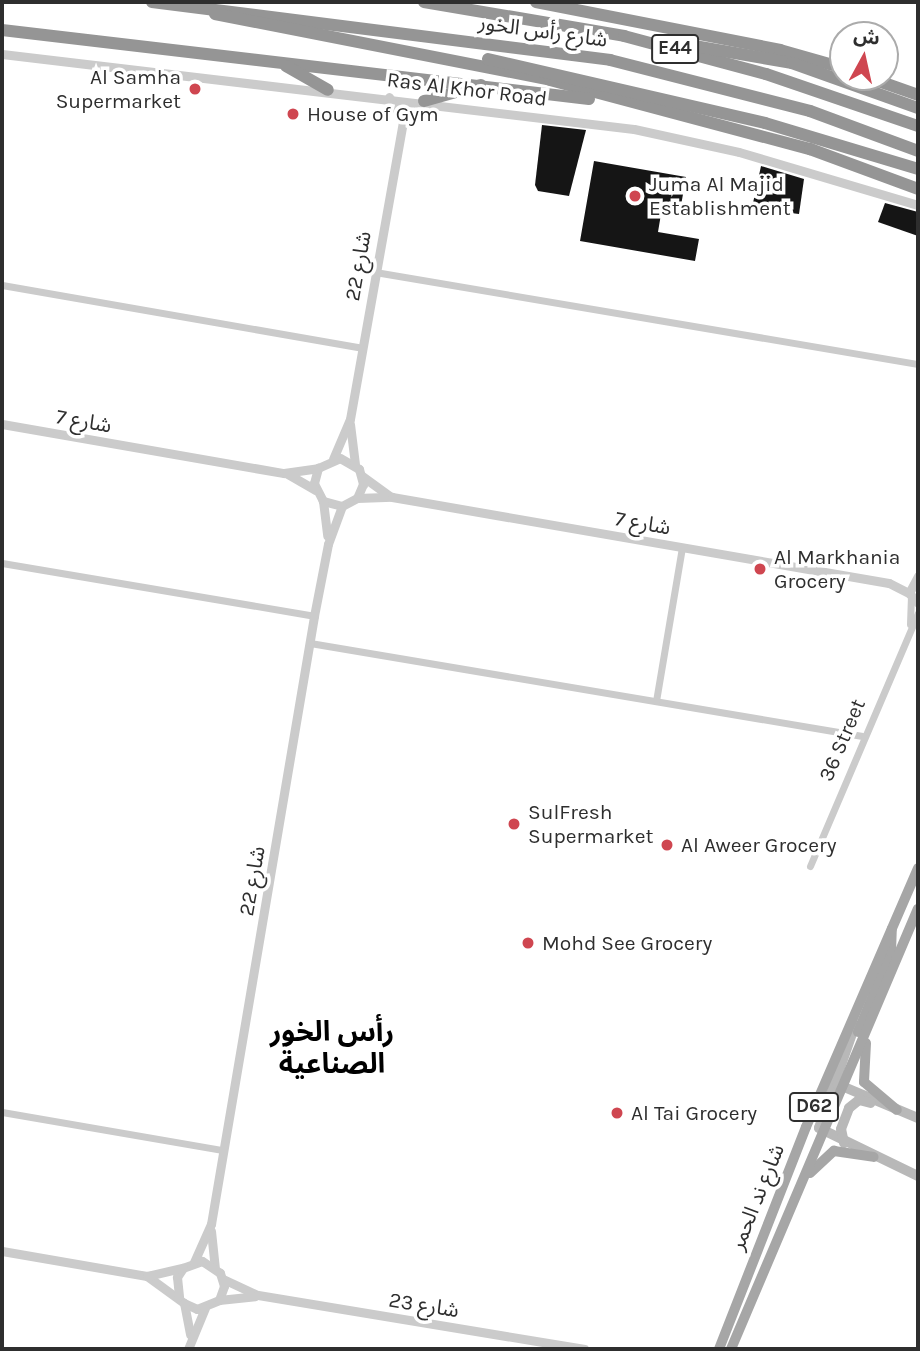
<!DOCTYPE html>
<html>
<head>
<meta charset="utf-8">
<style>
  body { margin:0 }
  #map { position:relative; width:920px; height:1351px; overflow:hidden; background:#fff; font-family:Karla,"Noto Sans Arabic",sans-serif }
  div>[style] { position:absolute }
  .building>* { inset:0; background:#151515 }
  .minor>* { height:7px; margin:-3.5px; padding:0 3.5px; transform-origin:3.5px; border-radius:3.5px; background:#cbcbcb }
  .tertiary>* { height:9px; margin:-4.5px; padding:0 4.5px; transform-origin:4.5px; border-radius:4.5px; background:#cbcbcb }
  .secondary>* { height:10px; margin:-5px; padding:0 5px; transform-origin:5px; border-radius:5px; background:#b8b8b8 }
  .primary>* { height:10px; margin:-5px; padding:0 5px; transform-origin:5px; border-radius:5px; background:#a6a6a6 }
  .motorway>* { height:12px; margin:-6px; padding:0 6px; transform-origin:6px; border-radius:6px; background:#959595 }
  .dots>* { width:19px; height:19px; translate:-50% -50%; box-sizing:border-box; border:4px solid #fff; border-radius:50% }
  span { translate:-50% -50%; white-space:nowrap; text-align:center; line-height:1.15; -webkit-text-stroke:7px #fff; paint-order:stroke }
  .shield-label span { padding:2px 5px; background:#fff; border:2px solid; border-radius:5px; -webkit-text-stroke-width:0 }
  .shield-label { font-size:19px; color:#2e2e2e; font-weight:700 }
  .street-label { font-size:21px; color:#2e2e2e }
  .poi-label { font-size:21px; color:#2e2e2e }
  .right { translate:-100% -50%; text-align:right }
  .left { translate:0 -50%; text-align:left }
  .district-label { font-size:28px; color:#000; font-weight:700 }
  .frame { position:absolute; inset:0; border:4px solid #2e2e2e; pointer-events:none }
  .north { position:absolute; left:829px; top:21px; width:70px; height:70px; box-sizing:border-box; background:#fff; border:2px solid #ababab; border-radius:50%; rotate:8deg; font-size:19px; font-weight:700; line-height:28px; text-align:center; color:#2e2e2e }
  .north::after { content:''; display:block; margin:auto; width:24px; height:32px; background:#cf4650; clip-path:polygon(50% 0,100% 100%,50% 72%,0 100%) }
</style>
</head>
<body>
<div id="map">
  <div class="building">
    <div style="clip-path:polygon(542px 125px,586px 130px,569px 196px,538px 191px,535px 185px)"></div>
    <div style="clip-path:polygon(594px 161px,686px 177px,679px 217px,661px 214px,658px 232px,699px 239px,695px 261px,580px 241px)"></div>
    <div style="clip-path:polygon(761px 166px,804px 179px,799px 214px,758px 209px,753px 203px)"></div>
    <div style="clip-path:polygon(885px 203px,918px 212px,918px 236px,878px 222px)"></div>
  </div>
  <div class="minor">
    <div style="left:375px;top:272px;width:551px;rotate:9.62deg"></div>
    <div style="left:2px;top:285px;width:365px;rotate:9.9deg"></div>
    <div style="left:2px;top:563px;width:316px;rotate:9.6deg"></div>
    <div style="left:910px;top:624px;width:27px;rotate:-88deg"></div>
    <div style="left:310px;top:643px;width:560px;rotate:9.56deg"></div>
    <div style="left:656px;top:701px;width:155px;rotate:-80.4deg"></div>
    <div style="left:810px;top:866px;width:275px;rotate:-66.9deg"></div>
    <div style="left:2px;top:1112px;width:224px;rotate:9.8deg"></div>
  </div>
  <div class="tertiary">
    <div style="left:2px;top:54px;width:636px;rotate:6.77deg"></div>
    <div style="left:634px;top:129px;width:107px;rotate:12.4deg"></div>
    <div style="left:739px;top:152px;width:187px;rotate:16.5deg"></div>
    <div style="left:389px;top:97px;width:27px;rotate:59deg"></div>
    <div style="left:2px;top:424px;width:286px;rotate:9.9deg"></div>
    <div style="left:284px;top:473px;width:34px;rotate:-8deg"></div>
    <div style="left:318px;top:468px;width:24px;rotate:-24deg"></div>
    <div style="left:340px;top:458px;width:22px;rotate:30deg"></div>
    <div style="left:359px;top:469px;width:16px;rotate:75deg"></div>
    <div style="left:363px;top:484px;width:15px;rotate:113deg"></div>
    <div style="left:357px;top:498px;width:17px;rotate:152deg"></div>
    <div style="left:342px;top:506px;width:20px;rotate:-165deg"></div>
    <div style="left:323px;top:501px;width:20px;rotate:-117deg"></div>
    <div style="left:314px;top:483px;width:16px;rotate:-75deg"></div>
    <div style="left:350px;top:424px;width:40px;rotate:82.9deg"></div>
    <div style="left:333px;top:459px;width:43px;rotate:-67deg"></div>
    <div style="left:350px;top:419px;width:304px;rotate:-79.9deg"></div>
    <div style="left:403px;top:120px;width:28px;rotate:-42deg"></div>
    <div style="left:286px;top:473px;width:34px;rotate:30deg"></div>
    <div style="left:362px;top:476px;width:34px;rotate:36deg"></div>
    <div style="left:357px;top:498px;width:35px;rotate:-2deg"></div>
    <div style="left:392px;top:497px;width:504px;rotate:9.82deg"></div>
    <div style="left:889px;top:583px;width:22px;rotate:27deg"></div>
    <div style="left:323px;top:501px;width:35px;rotate:83deg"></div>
    <div style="left:918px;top:576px;width:19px;rotate:118deg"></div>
    <div style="left:909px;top:593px;width:13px;rotate:48deg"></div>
    <div style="left:211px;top:1231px;width:36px;rotate:84deg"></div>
    <div style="left:2px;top:1251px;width:147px;rotate:9.8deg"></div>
    <div style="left:147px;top:1276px;width:46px;rotate:36.1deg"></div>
    <div style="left:184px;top:1303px;width:14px;rotate:25deg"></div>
    <div style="left:197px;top:1309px;width:24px;rotate:-22deg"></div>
    <div style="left:219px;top:1300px;width:15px;rotate:-70deg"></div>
    <div style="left:224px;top:1286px;width:14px;rotate:-107deg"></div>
    <div style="left:220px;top:1273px;width:22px;rotate:-146deg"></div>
    <div style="left:202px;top:1261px;width:20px;rotate:160deg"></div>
    <div style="left:183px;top:1268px;width:11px;rotate:124deg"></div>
    <div style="left:177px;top:1277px;width:20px;rotate:84deg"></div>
    <div style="left:194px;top:1262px;width:42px;rotate:-65.9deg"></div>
    <div style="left:211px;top:1224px;width:617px;rotate:-80.38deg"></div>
    <div style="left:314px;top:616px;width:73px;rotate:-79deg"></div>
    <div style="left:328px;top:544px;width:40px;rotate:-69.8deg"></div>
    <div style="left:147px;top:1276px;width:37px;rotate:-13deg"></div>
    <div style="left:223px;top:1279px;width:38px;rotate:25deg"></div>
    <div style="left:258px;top:1295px;width:331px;rotate:9.4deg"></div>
    <div style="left:219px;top:1300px;width:36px;rotate:-6deg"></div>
    <div style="left:184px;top:1303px;width:32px;rotate:79deg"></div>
    <div style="left:188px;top:1349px;width:44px;rotate:-67.5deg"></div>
  </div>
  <div class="secondary">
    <div style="left:855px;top:1025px;width:109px;rotate:109.3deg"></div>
    <div style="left:819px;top:1128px;width:110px;rotate:25.9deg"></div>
    <div style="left:837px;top:1084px;width:88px;rotate:22.8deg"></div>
    <div style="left:844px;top:1143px;width:14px;rotate:-102deg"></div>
    <div style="left:841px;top:1129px;width:22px;rotate:-69deg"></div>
    <div style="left:849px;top:1108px;width:13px;rotate:-39deg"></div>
    <div style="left:859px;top:1100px;width:12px;rotate:14deg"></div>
  </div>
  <div class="primary">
    <div style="left:858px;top:1032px;width:87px;rotate:-67.6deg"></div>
    <div style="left:891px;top:952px;width:23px;rotate:-88deg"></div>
    <div style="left:866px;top:1043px;width:39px;rotate:93deg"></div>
    <div style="left:864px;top:1082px;width:43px;rotate:40.3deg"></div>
    <div style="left:810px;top:1173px;width:33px;rotate:-43deg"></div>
    <div style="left:834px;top:1151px;width:40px;rotate:8.5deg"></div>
    <div style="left:719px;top:1349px;width:238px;rotate:-68.6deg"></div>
    <div style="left:806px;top:1127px;width:282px;rotate:-66.6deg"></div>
    <div style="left:731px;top:1349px;width:478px;rotate:-67deg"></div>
  </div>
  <div class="motorway">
    <div style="left:152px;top:2px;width:462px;rotate:7.2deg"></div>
    <div style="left:610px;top:60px;width:206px;rotate:14.3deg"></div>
    <div style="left:810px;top:111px;width:115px;rotate:20.3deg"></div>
    <div style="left:424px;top:2px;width:203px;rotate:9.6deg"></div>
    <div style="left:624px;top:36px;width:147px;rotate:15deg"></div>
    <div style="left:766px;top:74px;width:161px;rotate:18.9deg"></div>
    <div style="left:536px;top:2px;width:249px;rotate:11.1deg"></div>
    <div style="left:780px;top:50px;width:66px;rotate:15.9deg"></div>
    <div style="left:215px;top:14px;width:341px;rotate:11.1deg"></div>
    <div style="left:550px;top:80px;width:269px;rotate:14.9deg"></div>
    <div style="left:810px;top:149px;width:115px;rotate:20.3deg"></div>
    <div style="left:2px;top:30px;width:591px;rotate:6.7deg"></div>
    <div style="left:683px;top:44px;width:111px;rotate:9.9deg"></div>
    <div style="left:792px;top:63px;width:134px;rotate:19.7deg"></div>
    <div style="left:488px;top:59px;width:284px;rotate:13deg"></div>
    <div style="left:765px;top:123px;width:160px;rotate:16.7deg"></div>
    <div style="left:286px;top:66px;width:48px;rotate:29.7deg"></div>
    <div style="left:867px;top:77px;width:54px;rotate:19.4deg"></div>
    <div style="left:424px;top:101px;width:59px;rotate:-15.7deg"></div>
  </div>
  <div class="dots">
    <div style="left:195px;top:89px;background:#cf4650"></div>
    <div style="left:293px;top:114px;background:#cf4650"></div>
    <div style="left:635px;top:196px;background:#cf4650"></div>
    <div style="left:760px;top:569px;background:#cf4650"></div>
    <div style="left:514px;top:824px;background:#cf4650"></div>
    <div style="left:667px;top:845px;background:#cf4650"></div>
    <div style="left:528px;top:943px;background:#cf4650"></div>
    <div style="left:617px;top:1113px;background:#cf4650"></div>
  </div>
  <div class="shield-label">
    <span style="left:675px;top:49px">E44</span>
    <span style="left:814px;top:1107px">D62</span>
  </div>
  <div class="street-label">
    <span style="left:543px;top:31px;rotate:8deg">شارع رأس الخور</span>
    <span style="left:467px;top:89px;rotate:7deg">Ras Al Khor Road</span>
    <span style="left:358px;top:266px;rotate:-80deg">شارع 22</span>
    <span style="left:84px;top:421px;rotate:10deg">شارع 7</span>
    <span style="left:643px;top:523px;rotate:10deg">شارع 7</span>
    <span style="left:842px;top:740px;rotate:-67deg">36 Street</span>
    <span style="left:252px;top:881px;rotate:-80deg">شارع 22</span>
    <span style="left:757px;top:1197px;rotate:-68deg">شارع ند الحمر</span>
    <span style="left:424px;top:1305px;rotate:9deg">شارع 23</span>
  </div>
  <div class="poi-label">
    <span class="right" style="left:181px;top:89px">Al Samha<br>Supermarket</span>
    <span class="left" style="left:307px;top:114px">House of Gym</span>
    <span class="left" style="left:649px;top:196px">Juma Al Majid<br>Establishment</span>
    <span class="left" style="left:774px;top:569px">Al Markhania<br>Grocery</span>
    <span class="left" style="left:528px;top:824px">SulFresh<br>Supermarket</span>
    <span class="left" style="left:681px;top:845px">Al Aweer Grocery</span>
    <span class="left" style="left:542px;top:943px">Mohd See Grocery</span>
    <span class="left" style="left:631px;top:1113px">Al Tai Grocery</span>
  </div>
  <div class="district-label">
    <span style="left:332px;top:1048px">رأس الخور<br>الصناعية</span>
  </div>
  <div class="frame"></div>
  <div class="north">ش</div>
</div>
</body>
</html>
